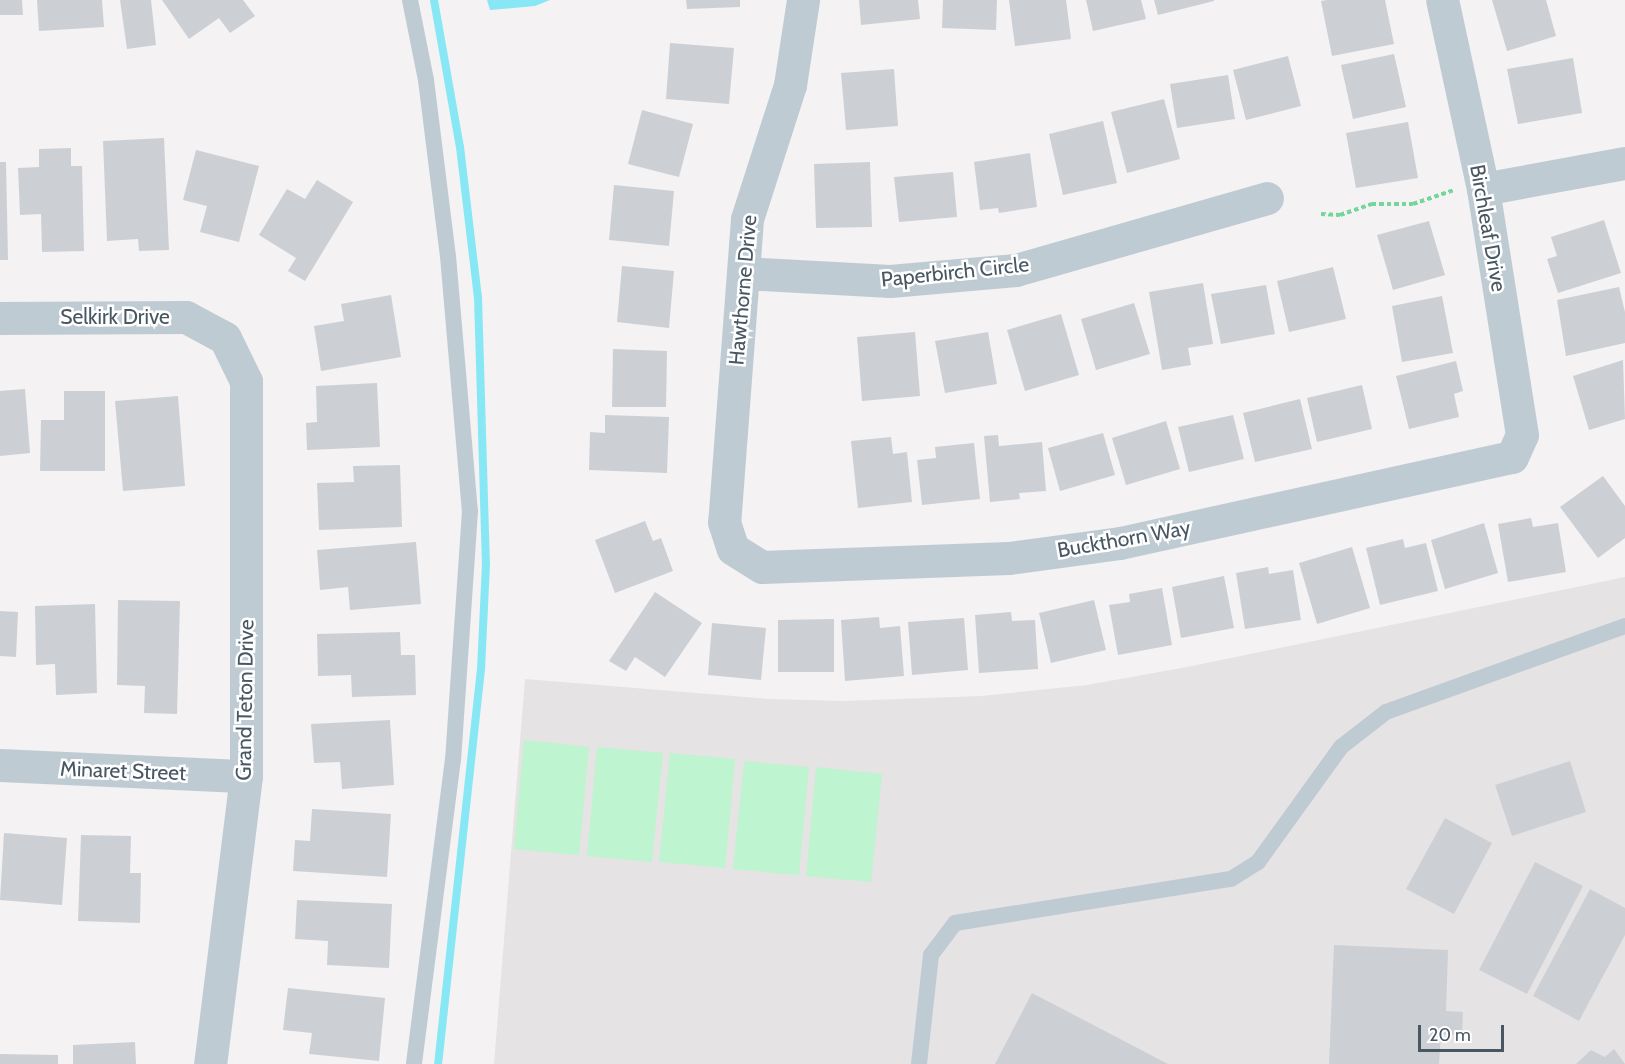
<!DOCTYPE html>
<html>
<head>
<meta charset="utf-8">
<style>
  body { margin:0 }
  #map { position:relative; width:1625px; height:1064px; overflow:hidden; background:#f4f2f2; font-family:Cabin,sans-serif }
  div>[style] { position:absolute }
  .education>* { inset:0; background:#e6e3e4 }
  .green>* { inset:0; background:#bef4cf }
  .water>* { inset:0; background:#88e7f5 }
  .stream>* { height:8px; margin:-4px; padding:0 4px; transform-origin:4px; border-radius:4px; background:#88e7f5 }
  .building>* { inset:0; background:#ccd0d5 }
  .path>* { height:4px; margin-top:-2px; transform-origin:0; background:repeating-linear-gradient(90deg,#72d69d 0 4.5px,transparent 0 7.5px) }
  .service>* { height:16px; margin:-8px; padding:0 8px; transform-origin:8px; border-radius:8px; background:#bfcbd3 }
  .minor>* { height:33px; margin:-16.5px; padding:0 16.5px; transform-origin:16.5px; border-radius:16.5px; background:#bfcbd3 }
  span { translate:-50% -50%; white-space:nowrap; text-align:center; line-height:1.15; -webkit-text-stroke:5px #fff; paint-order:stroke }
  .street-label { font-size:21px; color:#485762 }
  .scale { position:absolute; left:1418px; top:1025px; width:86px; height:27px; box-sizing:border-box; border:3px solid #485762; border-top:0; padding-left:8px; font-size:18px; line-height:21px; white-space:nowrap; color:#485762; -webkit-text-stroke:4px #fff; paint-order:stroke }
</style>
</head>
<body>
<div id="map">
  <div class="education">
    <div style="clip-path:polygon(1625px 577px,1625px 1064px,494px 1064px,525px 679px,769px 699px,845px 701px,981px 696px,1087px 685px,1187px 667px)"></div>
  </div>
  <div class="green">
    <div style="clip-path:polygon(524px 740px,589px 747px,579px 855px,514px 849px)"></div>
    <div style="clip-path:polygon(597px 747px,663px 753px,652px 862px,587px 856px)"></div>
    <div style="clip-path:polygon(670px 753px,735px 759px,725px 868px,659px 862px)"></div>
    <div style="clip-path:polygon(744px 761px,809px 767px,799px 875px,733px 869px)"></div>
    <div style="clip-path:polygon(816px 767px,882px 774px,871px 882px,806px 876px)"></div>
  </div>
  <div class="water">
    <div style="clip-path:polygon(487px 0,550px 0,535px 6px,490px 10px)"></div>
  </div>
  <div class="stream">
    <div style="left:434px;top:0;width:149px;rotate:80deg"></div>
    <div style="left:460px;top:147px;width:151px;rotate:83.2deg"></div>
    <div style="left:478px;top:297px;width:267px;rotate:88.3deg"></div>
    <div style="left:486px;top:564px;width:105px;rotate:92.7deg"></div>
    <div style="left:481px;top:669px;width:397px;rotate:96.2deg"></div>
  </div>
  <div class="building">
    <div style="clip-path:polygon(0 0,22px 0,23px 15px,0 15px)"></div>
    <div style="clip-path:polygon(37px 0,102px 0,104px 27px,39px 31px)"></div>
    <div style="clip-path:polygon(120px 0,151px 0,156px 45px,127px 49px)"></div>
    <div style="clip-path:polygon(162px 0,243px 0,255px 16px,230px 33px,219px 18px,189px 39px)"></div>
    <div style="clip-path:polygon(686px 0,740px 0,740px 7px,687px 9px)"></div>
    <div style="clip-path:polygon(859px 0,918px 0,920px 19px,861px 25px)"></div>
    <div style="clip-path:polygon(943px 0,997px 0,996px 30px,942px 28px)"></div>
    <div style="clip-path:polygon(1009px 0,1066px 0,1071px 39px,1015px 46px)"></div>
    <div style="clip-path:polygon(1086px 0,1141px 0,1146px 19px,1093px 31px)"></div>
    <div style="clip-path:polygon(1154px 0,1214px 0,1214px 1px,1158px 15px)"></div>
    <div style="clip-path:polygon(1327px 0,1385px 0,1394px 44px,1332px 56px,1321px 1px)"></div>
    <div style="clip-path:polygon(1492px 0,1546px 0,1556px 36px,1507px 51px)"></div>
    <div style="clip-path:polygon(670px 43px,734px 48px,729px 104px,666px 99px)"></div>
    <div style="clip-path:polygon(1394px 54px,1406px 107px,1353px 119px,1341px 65px)"></div>
    <div style="clip-path:polygon(1288px 56px,1301px 106px,1246px 120px,1233px 70px)"></div>
    <div style="clip-path:polygon(1573px 58px,1582px 113px,1518px 124px,1507px 69px)"></div>
    <div style="clip-path:polygon(894px 69px,898px 126px,846px 130px,841px 73px)"></div>
    <div style="clip-path:polygon(1228px 75px,1235px 119px,1177px 128px,1170px 84px)"></div>
    <div style="clip-path:polygon(1164px 99px,1180px 159px,1127px 173px,1111px 112px)"></div>
    <div style="clip-path:polygon(642px 110px,693px 124px,679px 177px,628px 164px)"></div>
    <div style="clip-path:polygon(1103px 121px,1117px 183px,1063px 195px,1049px 134px)"></div>
    <div style="clip-path:polygon(1408px 122px,1418px 178px,1356px 188px,1346px 133px)"></div>
    <div style="clip-path:polygon(164px 138px,169px 250px,139px 251px,138px 239px,107px 241px,103px 141px)"></div>
    <div style="clip-path:polygon(71px 148px,71px 166px,82px 166px,84px 251px,42px 252px,41px 214px,20px 215px,18px 168px,39px 167px,39px 149px)"></div>
    <div style="clip-path:polygon(196px 150px,259px 166px,239px 242px,200px 232px,207px 206px,183px 200px)"></div>
    <div style="clip-path:polygon(1030px 153px,1037px 207px,999px 213px,998px 208px,980px 210px,974px 162px)"></div>
    <div style="clip-path:polygon(0 162px,6px 162px,8px 260px,0 260px)"></div>
    <div style="clip-path:polygon(870px 162px,872px 227px,816px 228px,814px 164px)"></div>
    <div style="clip-path:polygon(953px 172px,957px 217px,899px 222px,894px 177px)"></div>
    <div style="clip-path:polygon(317px 180px,353px 202px,305px 281px,288px 271px,296px 258px,259px 235px,287px 189px,305px 199px)"></div>
    <div style="clip-path:polygon(614px 185px,674px 191px,669px 246px,609px 240px)"></div>
    <div style="clip-path:polygon(1604px 220px,1621px 273px,1558px 293px,1547px 259px,1557px 256px,1551px 237px)"></div>
    <div style="clip-path:polygon(1429px 221px,1445px 275px,1393px 290px,1377px 235px)"></div>
    <div style="clip-path:polygon(622px 266px,674px 271px,669px 328px,617px 322px)"></div>
    <div style="clip-path:polygon(1333px 267px,1346px 319px,1289px 332px,1277px 281px)"></div>
    <div style="clip-path:polygon(1203px 283px,1213px 344px,1188px 348px,1191px 365px,1162px 370px,1149px 292px)"></div>
    <div style="clip-path:polygon(1266px 285px,1275px 334px,1221px 344px,1211px 294px)"></div>
    <div style="clip-path:polygon(1619px 287px,1625px 312px,1625px 343px,1566px 356px,1557px 300px)"></div>
    <div style="clip-path:polygon(391px 295px,401px 357px,321px 371px,314px 326px,344px 321px,341px 304px)"></div>
    <div style="clip-path:polygon(1442px 296px,1453px 353px,1402px 362px,1392px 306px)"></div>
    <div style="clip-path:polygon(1134px 303px,1150px 354px,1096px 370px,1081px 319px)"></div>
    <div style="clip-path:polygon(1061px 314px,1079px 375px,1025px 391px,1007px 330px)"></div>
    <div style="clip-path:polygon(915px 332px,920px 396px,862px 401px,857px 337px)"></div>
    <div style="clip-path:polygon(988px 332px,997px 384px,945px 393px,935px 341px)"></div>
    <div style="clip-path:polygon(613px 349px,667px 351px,666px 407px,612px 407px)"></div>
    <div style="clip-path:polygon(1623px 360px,1625px 419px,1589px 430px,1573px 376px)"></div>
    <div style="clip-path:polygon(1456px 361px,1463px 391px,1454px 394px,1459px 417px,1409px 429px,1396px 376px)"></div>
    <div style="clip-path:polygon(377px 383px,380px 447px,307px 450px,306px 423px,317px 422px,316px 386px)"></div>
    <div style="clip-path:polygon(1362px 385px,1372px 429px,1317px 442px,1307px 398px)"></div>
    <div style="clip-path:polygon(25px 389px,30px 453px,0 456px,0 391px)"></div>
    <div style="clip-path:polygon(64px 391px,105px 391px,105px 471px,40px 471px,41px 420px,64px 420px)"></div>
    <div style="clip-path:polygon(178px 396px,185px 486px,123px 491px,115px 401px)"></div>
    <div style="clip-path:polygon(1300px 399px,1312px 449px,1255px 462px,1243px 413px)"></div>
    <div style="clip-path:polygon(605px 415px,669px 417px,667px 473px,589px 470px,590px 432px,605px 433px)"></div>
    <div style="clip-path:polygon(1233px 415px,1244px 459px,1189px 472px,1178px 427px)"></div>
    <div style="clip-path:polygon(1166px 421px,1180px 469px,1126px 485px,1112px 438px)"></div>
    <div style="clip-path:polygon(1103px 433px,1115px 475px,1060px 491px,1048px 448px)"></div>
    <div style="clip-path:polygon(998px 435px,999px 446px,1042px 442px,1046px 491px,1019px 493px,1020px 499px,990px 502px,984px 436px)"></div>
    <div style="clip-path:polygon(891px 437px,893px 454px,907px 452px,912px 502px,858px 508px,851px 441px)"></div>
    <div style="clip-path:polygon(974px 443px,980px 499px,922px 505px,917px 460px,936px 458px,935px 447px)"></div>
    <div style="clip-path:polygon(400px 465px,402px 527px,319px 530px,317px 483px,354px 482px,353px 466px)"></div>
    <div style="clip-path:polygon(1603px 476px,1625px 506px,1625px 538px,1598px 558px,1560px 507px)"></div>
    <div style="clip-path:polygon(1531px 518px,1533px 527px,1558px 523px,1566px 572px,1508px 582px,1498px 524px)"></div>
    <div style="clip-path:polygon(645px 521px,653px 541px,661px 538px,673px 571px,615px 593px,595px 540px)"></div>
    <div style="clip-path:polygon(1484px 523px,1498px 573px,1445px 589px,1431px 540px)"></div>
    <div style="clip-path:polygon(1403px 539px,1405px 548px,1426px 543px,1438px 591px,1380px 605px,1366px 548px)"></div>
    <div style="clip-path:polygon(416px 542px,421px 604px,350px 610px,348px 587px,320px 590px,317px 550px)"></div>
    <div style="clip-path:polygon(1352px 547px,1370px 608px,1317px 624px,1299px 563px)"></div>
    <div style="clip-path:polygon(1268px 567px,1269px 574px,1293px 570px,1301px 620px,1245px 629px,1236px 573px)"></div>
    <div style="clip-path:polygon(1224px 576px,1234px 628px,1181px 638px,1172px 587px)"></div>
    <div style="clip-path:polygon(1162px 588px,1172px 645px,1118px 655px,1109px 605px,1130px 602px,1129px 594px)"></div>
    <div style="clip-path:polygon(655px 592px,702px 623px,665px 677px,635px 657px,626px 671px,609px 661px)"></div>
    <div style="clip-path:polygon(118px 600px,180px 601px,177px 714px,144px 713px,145px 686px,117px 685px)"></div>
    <div style="clip-path:polygon(1094px 600px,1106px 650px,1051px 663px,1039px 613px)"></div>
    <div style="clip-path:polygon(95px 604px,97px 693px,56px 695px,55px 664px,36px 665px,35px 606px)"></div>
    <div style="clip-path:polygon(0 611px,18px 612px,16px 657px,0 656px)"></div>
    <div style="clip-path:polygon(1011px 612px,1012px 621px,1035px 620px,1038px 669px,979px 673px,975px 615px)"></div>
    <div style="clip-path:polygon(879px 617px,880px 628px,900px 626px,904px 676px,845px 681px,841px 620px)"></div>
    <div style="clip-path:polygon(964px 618px,968px 670px,912px 675px,908px 622px)"></div>
    <div style="clip-path:polygon(834px 619px,834px 672px,778px 672px,778px 620px)"></div>
    <div style="clip-path:polygon(712px 623px,766px 628px,761px 680px,708px 675px)"></div>
    <div style="clip-path:polygon(400px 632px,401px 655px,415px 655px,416px 695px,352px 697px,351px 675px,318px 676px,317px 634px)"></div>
    <div style="clip-path:polygon(390px 720px,394px 785px,342px 789px,340px 762px,314px 763px,311px 724px)"></div>
    <div style="clip-path:polygon(1570px 761px,1586px 812px,1512px 836px,1495px 785px)"></div>
    <div style="clip-path:polygon(312px 809px,391px 814px,387px 877px,293px 871px,295px 840px,310px 841px)"></div>
    <div style="clip-path:polygon(1445px 818px,1492px 843px,1454px 914px,1406px 889px)"></div>
    <div style="clip-path:polygon(4px 833px,67px 838px,62px 905px,0 900px)"></div>
    <div style="clip-path:polygon(81px 835px,131px 836px,130px 873px,141px 873px,140px 923px,78px 921px)"></div>
    <div style="clip-path:polygon(1535px 862px,1583px 886px,1527px 994px,1479px 970px)"></div>
    <div style="clip-path:polygon(1590px 889px,1625px 908px,1625px 935px,1579px 1021px,1533px 996px)"></div>
    <div style="clip-path:polygon(297px 900px,392px 904px,389px 968px,327px 965px,328px 941px,295px 939px)"></div>
    <div style="clip-path:polygon(1334px 945px,1448px 950px,1446px 1011px,1463px 1012px,1462px 1036px,1441px 1034px,1439px 1064px,1329px 1064px)"></div>
    <div style="clip-path:polygon(288px 988px,385px 998px,379px 1061px,309px 1054px,312px 1033px,283px 1030px)"></div>
    <div style="clip-path:polygon(1032px 993px,1168px 1064px,995px 1064px)"></div>
    <div style="clip-path:polygon(135px 1042px,136px 1064px,73px 1064px,73px 1045px)"></div>
    <div style="clip-path:polygon(1614px 1049px,1625px 1064px,1576px 1064px,1591px 1050px,1605px 1057px)"></div>
    <div style="clip-path:polygon(0 1054px,58px 1055px,58px 1064px,0 1064px)"></div>
  </div>
  <div class="path">
    <div style="left:1321px;top:214px;width:19px;rotate:3deg"></div>
    <div style="left:1340px;top:215px;width:34px;rotate:-19deg"></div>
    <div style="left:1372px;top:204px;width:41px"></div>
    <div style="left:1413px;top:204px;width:43px;rotate:-18.9deg"></div>
  </div>
  <div class="service">
    <div style="left:410px;top:0;width:82px;rotate:78.7deg"></div>
    <div style="left:426px;top:80px;width:177px;rotate:82.9deg"></div>
    <div style="left:448px;top:256px;width:256px;rotate:85.1deg"></div>
    <div style="left:470px;top:511px;width:249px;rotate:93.9deg"></div>
    <div style="left:453px;top:759px;width:307px;rotate:97.3deg"></div>
    <div style="left:919px;top:1064px;width:110px;rotate:-83.7deg"></div>
    <div style="left:931px;top:955px;width:40px;rotate:-53deg"></div>
    <div style="left:955px;top:923px;width:279px;rotate:-9.1deg"></div>
    <div style="left:1231px;top:879px;width:32px;rotate:-32deg"></div>
    <div style="left:1258px;top:862px;width:142px;rotate:-54.2deg"></div>
    <div style="left:1341px;top:747px;width:57px;rotate:-37.9deg"></div>
    <div style="left:1386px;top:712px;width:254px;rotate:-19.8deg"></div>
  </div>
  <div class="minor">
    <div style="left:803px;top:0;width:86px;rotate:98.7deg"></div>
    <div style="left:790px;top:85px;width:141px;rotate:107.8deg"></div>
    <div style="left:747px;top:219px;width:304px;rotate:94.3deg"></div>
    <div style="left:724px;top:522px;width:28px;rotate:72deg"></div>
    <div style="left:733px;top:549px;width:34px;rotate:32deg"></div>
    <div style="left:762px;top:567px;width:247px;rotate:-2.1deg"></div>
    <div style="left:1009px;top:558px;width:112px;rotate:-7.7deg"></div>
    <div style="left:1120px;top:543px;width:401px;rotate:-12.4deg"></div>
    <div style="left:1512px;top:457px;width:24px;rotate:-66deg"></div>
    <div style="left:1522px;top:435px;width:249px;rotate:-99deg"></div>
    <div style="left:1483px;top:189px;width:193px;rotate:-102.2deg"></div>
    <div style="left:1483px;top:189px;width:144px;rotate:-10.4deg"></div>
    <div style="left:743px;top:273px;width:147px;rotate:3.1deg"></div>
    <div style="left:890px;top:281px;width:126px;rotate:-5deg"></div>
    <div style="left:1016px;top:270px;width:261px;rotate:-16deg"></div>
    <div style="left:0;top:318px;width:186px;rotate:-0.3deg"></div>
    <div style="left:186px;top:317px;width:44px;rotate:28.3deg"></div>
    <div style="left:225px;top:338px;width:48px;rotate:64deg"></div>
    <div style="left:246px;top:381px;width:395px;rotate:90deg"></div>
    <div style="left:246px;top:776px;width:290px;rotate:97.1deg"></div>
    <div style="left:0;top:765px;width:246px;rotate:2.6deg"></div>
  </div>
  <div class="street-label">
    <span style="left:1488px;top:228px;rotate:80deg">Birchleaf Drive</span>
    <span style="left:955px;top:272px;rotate:-6deg">Paperbirch Circle</span>
    <span style="left:743px;top:290px;rotate:-85deg">Hawthorne Drive</span>
    <span style="left:115px;top:317px">Selkirk Drive</span>
    <span style="left:1124px;top:539px;rotate:-10deg">Buckthorn Way</span>
    <span style="left:245px;top:700px;rotate:-89deg">Grand Teton Drive</span>
    <span style="left:123px;top:771px;rotate:2deg">Minaret Street</span>
  </div>
  <div class="scale">20 m</div>
</div>
</body>
</html>
